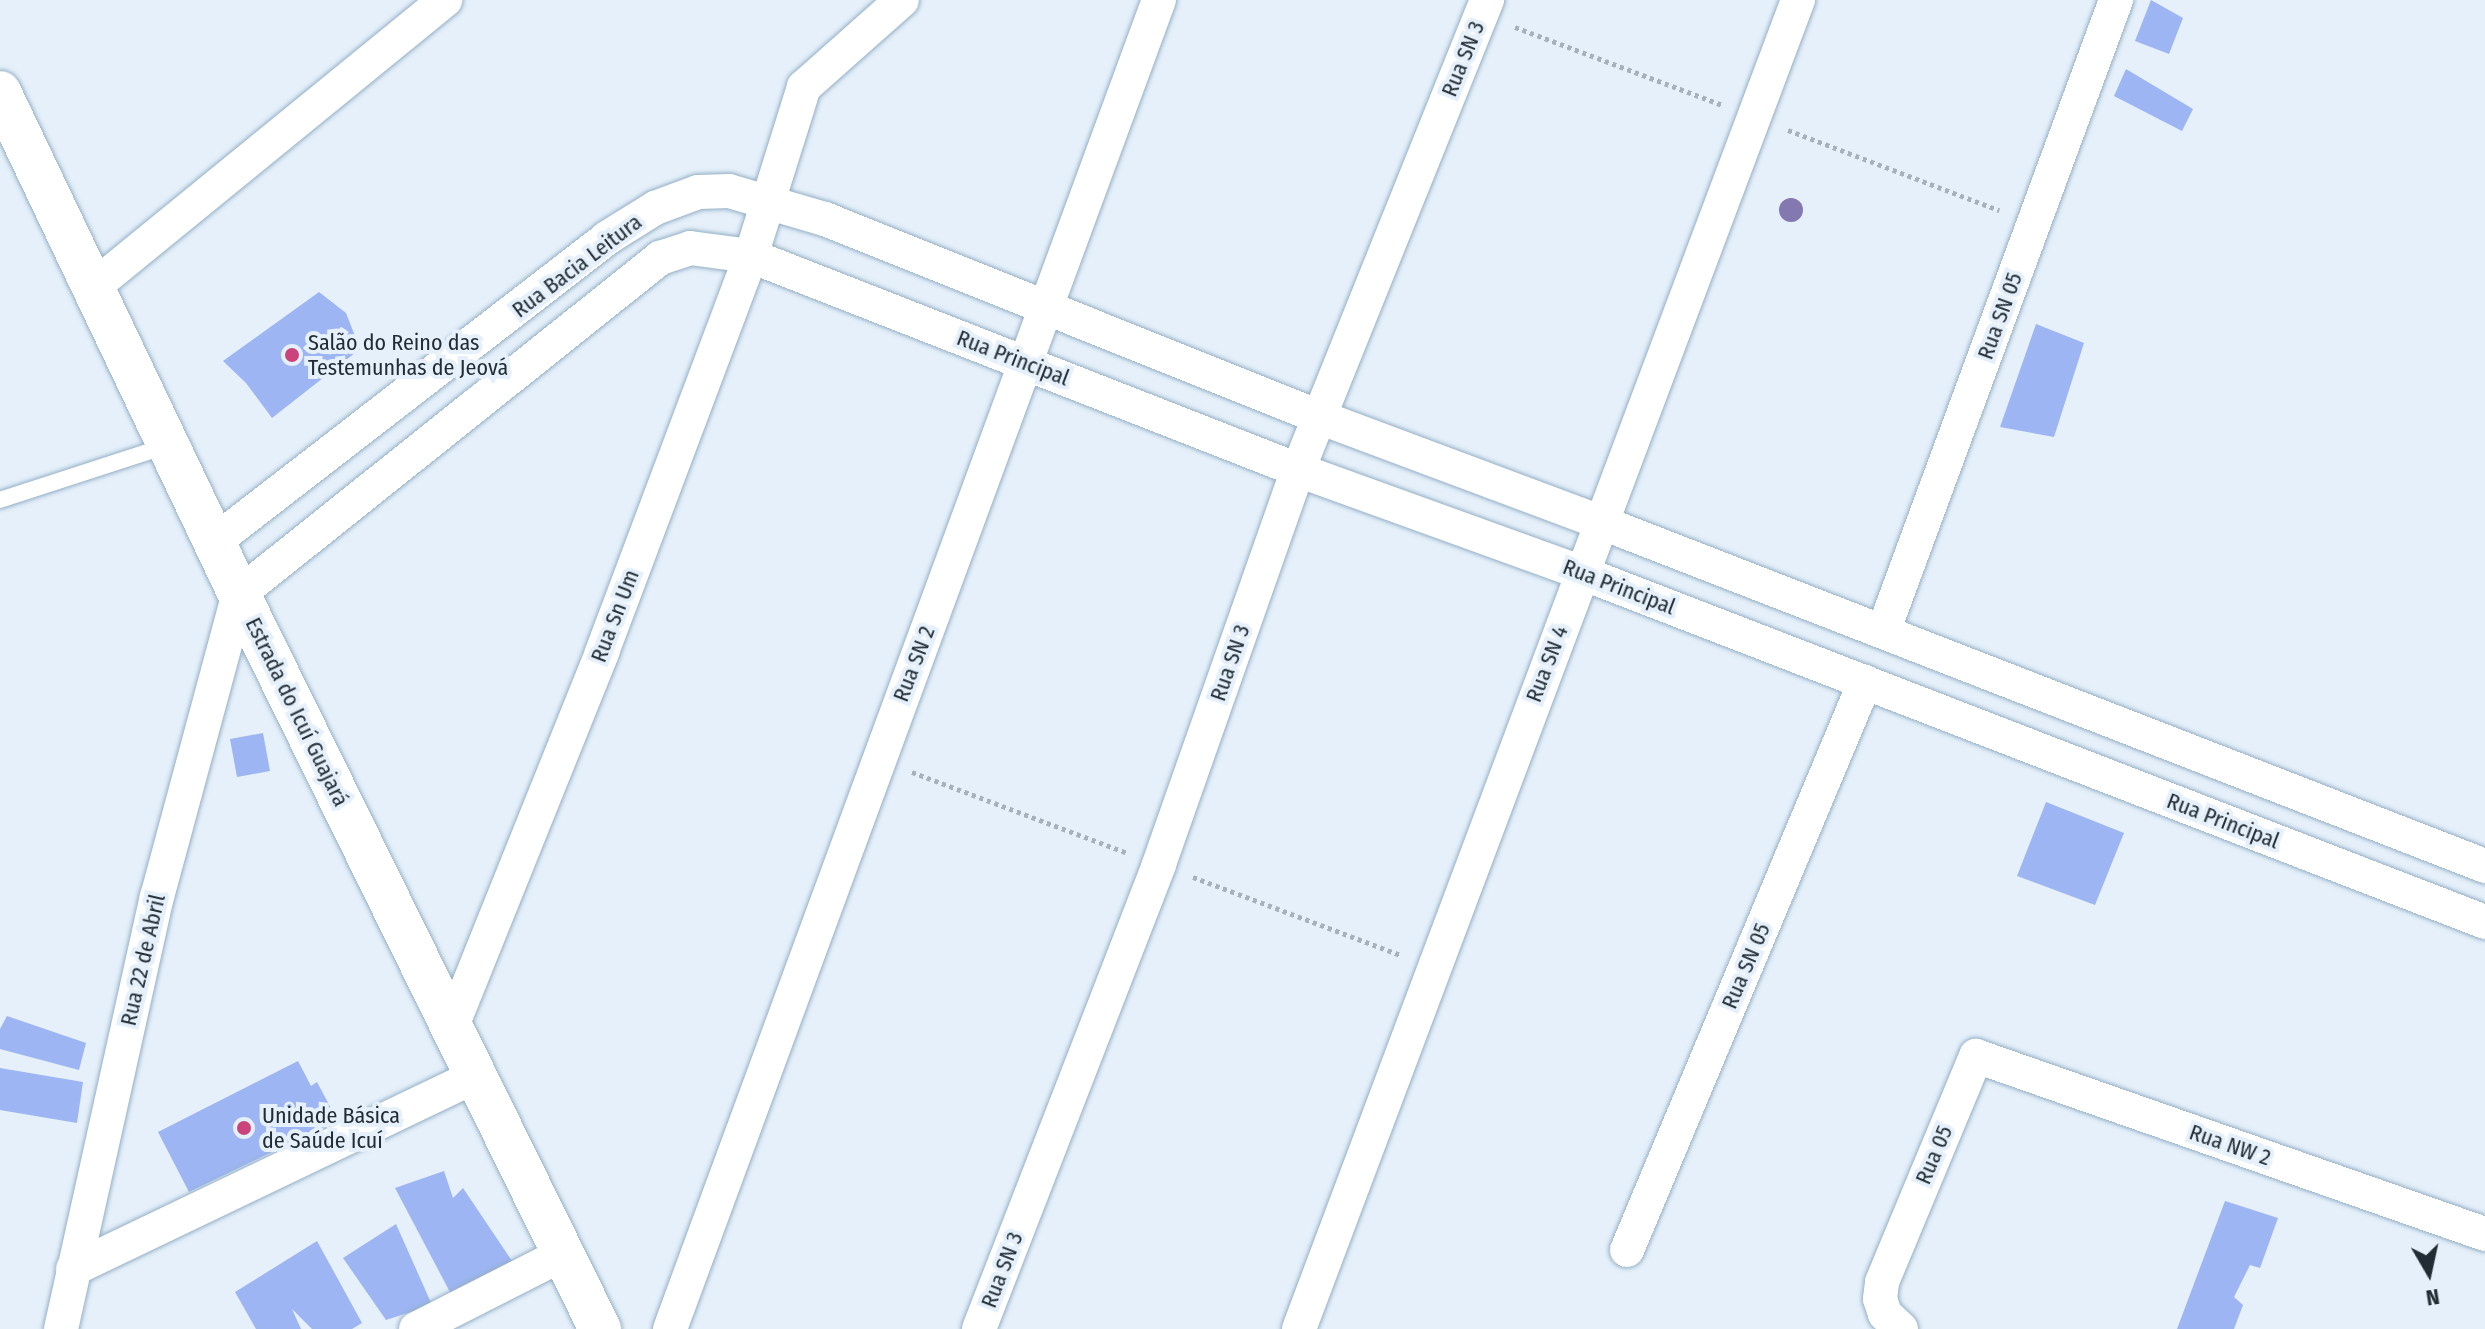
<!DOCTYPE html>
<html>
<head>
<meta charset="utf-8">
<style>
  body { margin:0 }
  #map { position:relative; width:2485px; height:1329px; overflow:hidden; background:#e5f0fa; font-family:"Fira Sans Condensed",sans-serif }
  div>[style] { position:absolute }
  .building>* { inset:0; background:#9db5f2 }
  .path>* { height:5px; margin-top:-2.5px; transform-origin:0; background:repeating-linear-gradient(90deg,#a6b1bb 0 4px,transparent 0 8px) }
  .roads { filter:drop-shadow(0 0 2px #94afc6) drop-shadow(0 0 2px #94afc6) }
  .service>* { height:16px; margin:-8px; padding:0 8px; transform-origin:8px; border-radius:8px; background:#fff }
  .minor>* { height:34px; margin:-17px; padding:0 17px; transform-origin:17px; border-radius:17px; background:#fff }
  .tertiary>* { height:42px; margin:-21px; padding:0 21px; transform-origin:21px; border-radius:21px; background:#fff }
  .trees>* { width:24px; height:24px; margin:-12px; border-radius:50%; background:#8378af }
  .dots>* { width:22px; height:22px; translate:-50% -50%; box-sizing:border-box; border:4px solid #e5f0fa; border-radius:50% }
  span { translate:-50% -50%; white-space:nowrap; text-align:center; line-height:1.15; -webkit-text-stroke:8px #e5f0fa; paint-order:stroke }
  .street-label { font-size:22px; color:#212c35 }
  .poi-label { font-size:22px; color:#212c35 }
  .left { translate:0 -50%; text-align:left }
  .north { position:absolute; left:2389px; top:1233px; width:80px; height:80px; -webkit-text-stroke:6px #e5f0fa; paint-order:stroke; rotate:171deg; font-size:22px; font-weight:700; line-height:32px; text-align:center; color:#212c35 }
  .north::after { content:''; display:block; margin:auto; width:28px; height:36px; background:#212c35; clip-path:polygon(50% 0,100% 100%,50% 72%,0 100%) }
</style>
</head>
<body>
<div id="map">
  <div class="building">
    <div style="clip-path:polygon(2151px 0,2183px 18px,2169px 54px,2135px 41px)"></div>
    <div style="clip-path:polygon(2126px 69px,2193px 109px,2182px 131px,2114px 96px)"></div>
    <div style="clip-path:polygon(319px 292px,346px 313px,360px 349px,272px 418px,246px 383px,223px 361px)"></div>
    <div style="clip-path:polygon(2036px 324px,2084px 343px,2054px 437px,2000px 427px)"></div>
    <div style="clip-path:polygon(263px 733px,270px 771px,237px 777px,230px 739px)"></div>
    <div style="clip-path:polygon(2046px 802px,2124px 833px,2095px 905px,2017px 876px)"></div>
    <div style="clip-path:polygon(7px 1016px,86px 1043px,79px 1070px,0 1049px,0 1029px)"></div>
    <div style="clip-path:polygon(298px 1061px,311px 1086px,317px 1082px,333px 1112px,327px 1117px,330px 1124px,189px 1192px,158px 1132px)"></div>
    <div style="clip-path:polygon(0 1068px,83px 1082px,77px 1123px,0 1110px)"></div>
    <div style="clip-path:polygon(444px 1171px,453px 1198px,463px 1188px,512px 1261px,451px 1294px,395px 1188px)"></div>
    <div style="clip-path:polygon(2225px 1201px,2278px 1218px,2260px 1268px,2250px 1265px,2234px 1297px,2243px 1305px,2234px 1329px,2177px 1329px)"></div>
    <div style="clip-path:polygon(396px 1224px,432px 1305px,386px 1320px,343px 1258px)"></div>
    <div style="clip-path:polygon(317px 1241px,362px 1323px,352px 1329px,312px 1329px,292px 1309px,301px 1329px,256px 1329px,235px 1292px)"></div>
  </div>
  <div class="path">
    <div style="left:1515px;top:27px;width:222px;rotate:20.6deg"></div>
    <div style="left:1788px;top:130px;width:226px;rotate:20.8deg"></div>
    <div style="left:912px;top:772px;width:231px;rotate:20.6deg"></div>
    <div style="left:1193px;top:877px;width:222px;rotate:20.6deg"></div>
  </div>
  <div class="roads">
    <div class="service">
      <div style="left:0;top:500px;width:175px;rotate:-18deg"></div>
    </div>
    <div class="minor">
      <div style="left:92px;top:288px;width:456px;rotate:-39.2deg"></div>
      <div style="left:214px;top:542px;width:497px;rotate:-37.7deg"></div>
      <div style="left:607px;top:238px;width:57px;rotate:-32deg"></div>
      <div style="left:655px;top:208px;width:46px;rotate:-20.4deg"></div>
      <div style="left:698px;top:192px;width:31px;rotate:-2deg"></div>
      <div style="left:729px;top:191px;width:100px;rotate:16.3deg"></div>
      <div style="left:825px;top:219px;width:532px;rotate:21.84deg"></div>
      <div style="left:1319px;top:417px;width:300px;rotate:20.5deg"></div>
      <div style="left:1600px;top:522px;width:950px;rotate:21.24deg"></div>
      <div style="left:1883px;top:632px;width:674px;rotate:-69.76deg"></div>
      <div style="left:452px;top:1026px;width:403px;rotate:-68.1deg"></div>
      <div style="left:602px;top:652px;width:423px;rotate:-69.4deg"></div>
      <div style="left:751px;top:256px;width:177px;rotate:-72.6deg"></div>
      <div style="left:804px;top:87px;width:131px;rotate:-41.6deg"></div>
      <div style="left:1627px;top:1250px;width:616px;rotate:-67.27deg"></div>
      <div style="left:73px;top:1269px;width:447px;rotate:-25.6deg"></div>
      <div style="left:61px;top:1329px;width:443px;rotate:-77.5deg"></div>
      <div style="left:157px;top:897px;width:314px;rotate:-74.9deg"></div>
      <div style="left:239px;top:594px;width:539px;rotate:-38.59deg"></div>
      <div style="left:660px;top:258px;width:32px;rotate:-18deg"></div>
      <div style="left:690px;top:248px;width:62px;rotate:7.5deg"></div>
      <div style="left:751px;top:256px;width:587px;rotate:21.37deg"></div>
      <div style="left:1298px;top:470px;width:302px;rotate:19.9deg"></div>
      <div style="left:1582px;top:573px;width:968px;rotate:21.13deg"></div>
      <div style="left:416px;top:1329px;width:165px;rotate:-27deg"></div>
      <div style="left:670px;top:1329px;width:1416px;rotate:-69.8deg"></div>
      <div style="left:979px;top:1329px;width:499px;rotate:-68.8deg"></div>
      <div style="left:1159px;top:864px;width:418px;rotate:-70.6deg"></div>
      <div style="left:1298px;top:470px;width:507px;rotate:-68.09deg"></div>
      <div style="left:1299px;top:1329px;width:1420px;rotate:-69.42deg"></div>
      <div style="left:1901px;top:1329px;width:22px;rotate:-137deg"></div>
      <div style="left:1885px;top:1314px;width:16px;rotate:-108deg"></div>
      <div style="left:1880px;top:1299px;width:17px;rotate:-83deg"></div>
      <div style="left:1882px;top:1282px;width:245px;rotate:-67.4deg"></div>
      <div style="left:1976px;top:1056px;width:539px;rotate:19.28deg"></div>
    </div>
    <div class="tertiary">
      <div style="left:0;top:92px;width:556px;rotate:64.54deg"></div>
      <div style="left:239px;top:594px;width:819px;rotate:63.84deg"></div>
    </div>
  </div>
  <div class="trees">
    <div style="left:1791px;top:210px"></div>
  </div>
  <div class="dots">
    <div style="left:292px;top:355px;background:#cc437c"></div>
    <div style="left:244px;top:1128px;background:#cc437c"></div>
  </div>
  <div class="street-label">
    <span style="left:1463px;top:59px;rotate:-68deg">Rua SN 3</span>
    <span style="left:577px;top:266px;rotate:-37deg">Rua Bacia Leitura</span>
    <span style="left:2000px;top:316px;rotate:-70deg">Rua SN 05</span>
    <span style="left:1013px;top:358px;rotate:21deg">Rua Principal</span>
    <span style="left:1619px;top:587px;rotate:21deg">Rua Principal</span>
    <span style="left:615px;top:616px;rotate:-69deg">Rua Sn Um</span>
    <span style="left:1230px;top:663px;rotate:-71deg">Rua SN 3</span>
    <span style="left:914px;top:664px;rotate:-69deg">Rua SN 2</span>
    <span style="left:1547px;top:664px;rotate:-69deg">Rua SN 4</span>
    <span style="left:297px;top:712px;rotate:64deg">Estrada do Icuí Guajará</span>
    <span style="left:2223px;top:821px;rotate:21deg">Rua Principal</span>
    <span style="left:143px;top:960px;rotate:-77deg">Rua 22 de Abril</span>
    <span style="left:1746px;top:966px;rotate:-67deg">Rua SN 05</span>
    <span style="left:2230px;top:1145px;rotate:19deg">Rua NW 2</span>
    <span style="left:1934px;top:1155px;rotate:-67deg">Rua 05</span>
    <span style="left:1002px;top:1270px;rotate:-69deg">Rua SN 3</span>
  </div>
  <div class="poi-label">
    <span class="left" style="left:308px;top:355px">Salão do Reino das<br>Testemunhas de Jeová</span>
    <span class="left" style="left:262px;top:1128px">Unidade Básica<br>de Saúde Icuí</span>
  </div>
  <div class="north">N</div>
</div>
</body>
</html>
